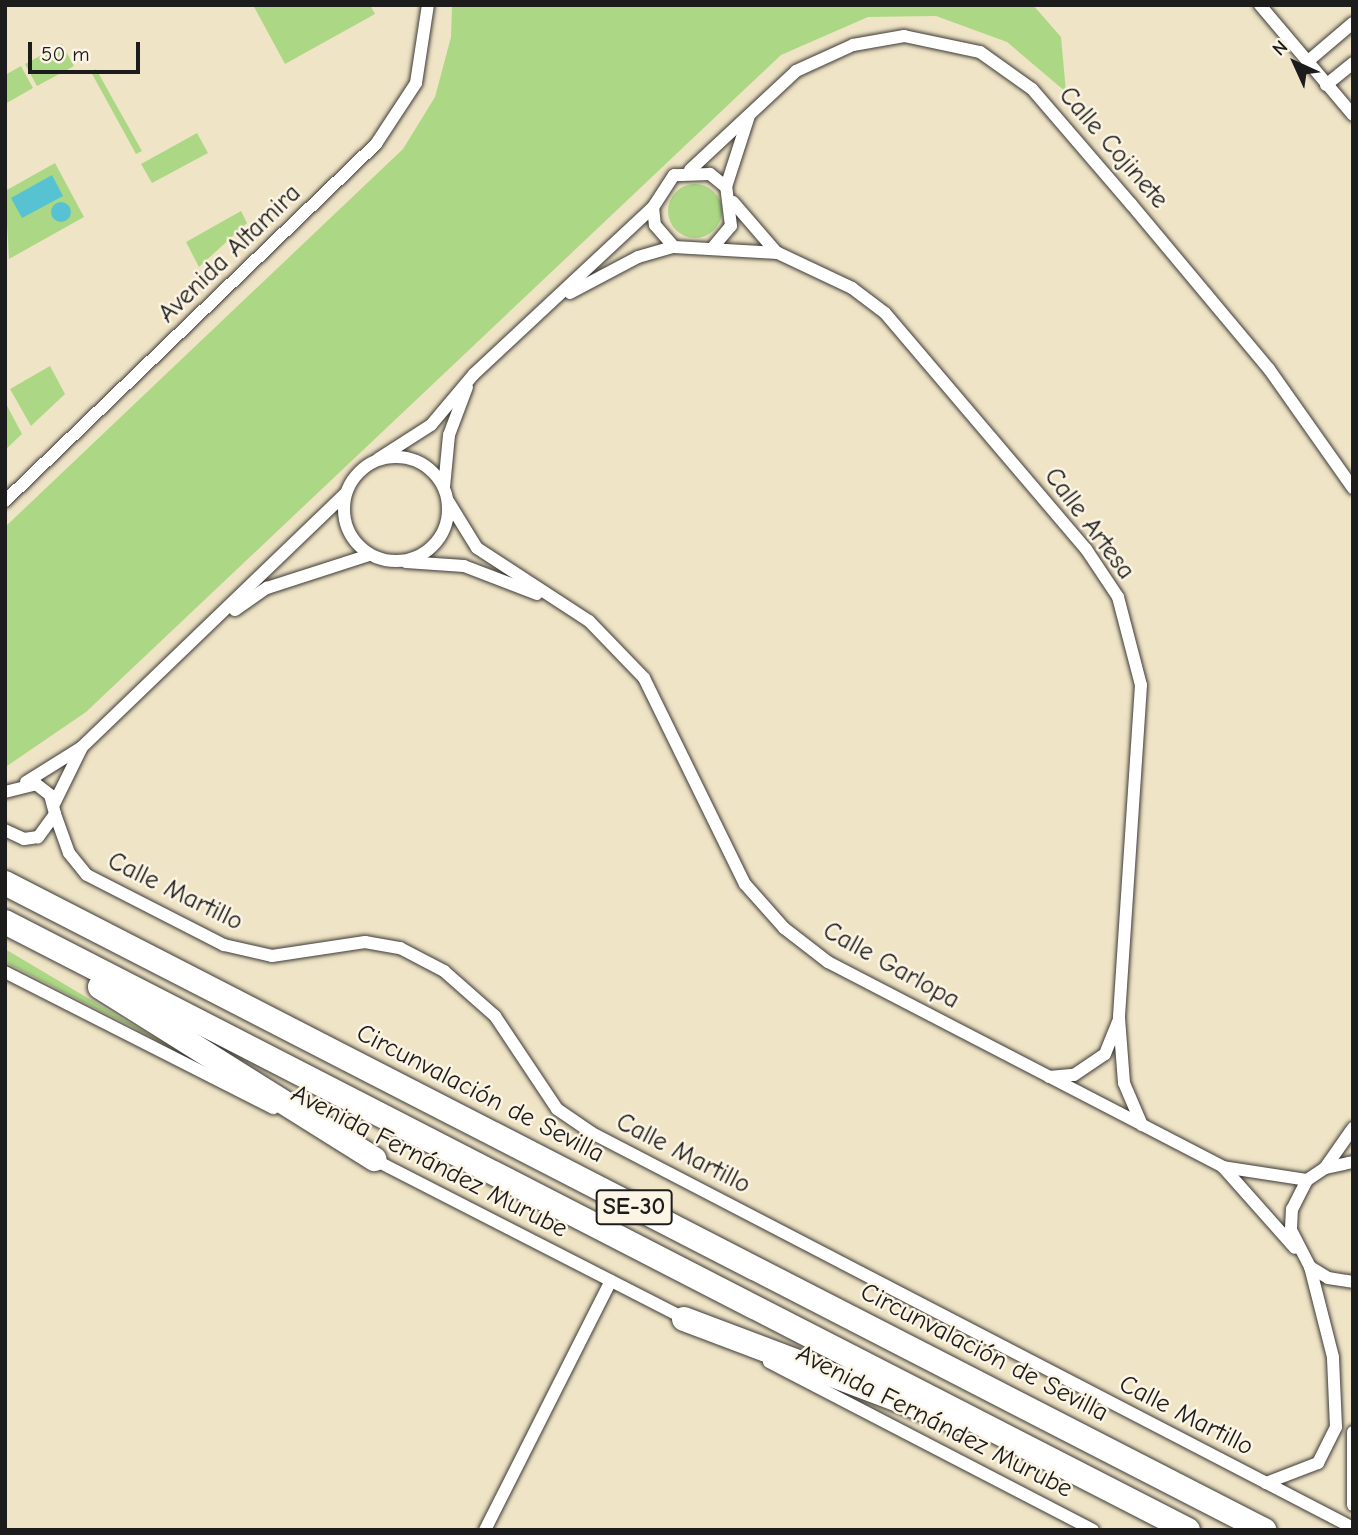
<!DOCTYPE html>
<html>
<head>
<meta charset="utf-8">
<style>
  body { margin:0 }
  #map { position:relative; width:1358px; height:1535px; overflow:hidden; background:#f0e4c6; font-family:"Comic Neue",sans-serif }
  div>[style] { position:absolute }
  .green>* { inset:0; background:#acd885 }
  .round { border-radius:50% }
  .water>* { inset:0; background:#57c2d2 }
  .roads { filter:drop-shadow(0 0 2px #3c3a36) drop-shadow(0 0 2px #3c3a36) }
  .street>* { height:12px; margin:-6px; padding:0 6px; transform-origin:6px; border-radius:6px; background:#fff }
  .street>.ring { margin:-6px; padding:0; box-sizing:content-box; background:none; border:12px solid #fff; border-radius:50% }
  .highway>* { height:24px; margin:-12px; padding:0 12px; transform-origin:12px; border-radius:12px; background:#fff }
  span { translate:-50% -50%; white-space:nowrap; text-align:center; line-height:1.15; -webkit-text-stroke:5px #fcf5e5; paint-order:stroke }
  .shield-label span { padding:2px 5px; background:#fcf5e5; border:2px solid; border-radius:5px; -webkit-text-stroke-width:0 }
  .shield-label { font-size:24px; color:#1c1c1c; font-weight:700 }
  .street-label { font-size:26px; color:#1c1c1c }
  .frame { position:absolute; inset:0; border:7px solid #1c1c1c; pointer-events:none }
  .north { position:absolute; left:1260px; top:28px; width:70px; height:70px; -webkit-text-stroke:5px #fcf5e5; paint-order:stroke; rotate:315deg; font-size:19px; font-weight:700; line-height:28px; text-align:center; color:#1c1c1c }
  .north::after { content:''; display:block; margin:auto; width:24px; height:32px; background:#1c1c1c; clip-path:polygon(50% 0,100% 100%,50% 72%,0 100%) }
  .scale { position:absolute; left:28px; top:42px; width:112px; height:32px; box-sizing:border-box; border:4px solid #1c1c1c; border-top:0; padding-left:9px; font-size:21px; line-height:24px; white-space:nowrap; color:#1c1c1c; -webkit-text-stroke:5px #fcf5e5; paint-order:stroke }
</style>
</head>
<body>
<div id="map">
  <div class="green">
    <div style="clip-path:polygon(253px 5px,370px 5px,375px 14px,285px 64px)"></div>
    <div style="clip-path:polygon(452px 5px,1033px 5px,1061px 37px,1066px 92px,1007px 42px,936px 16px,868px 17px,781px 55px,86px 712px,7px 766px,5px 527px,403px 149px,435px 97px,451px 37px)"></div>
    <div style="clip-path:polygon(62px 44px,74px 66px,37px 86px,25px 64px)"></div>
    <div style="clip-path:polygon(21px 66px,33px 88px,5px 104px,5px 75px)"></div>
    <div style="clip-path:polygon(96px 69px,142px 151px,136px 154px,91px 72px)"></div>
    <div style="clip-path:polygon(197px 133px,208px 153px,152px 183px,141px 164px)"></div>
    <div style="clip-path:polygon(55px 163px,84px 217px,9px 259px,5px 191px)"></div>
    <div class="round" style="left:668px;top:184px;width:54px;height:54px"></div>
    <div style="clip-path:polygon(241px 211px,247px 223px,199px 267px,186px 242px)"></div>
    <div style="clip-path:polygon(50px 366px,65px 394px,31px 426px,10px 389px)"></div>
    <div style="clip-path:polygon(5px 402px,22px 434px,5px 450px)"></div>
    <div style="clip-path:polygon(5px 949px,162px 1042px,5px 962px)"></div>
  </div>
  <div class="water">
    <div style="clip-path:polygon(52px 175px,63px 196px,22px 218px,11px 198px)"></div>
    <div class="round" style="left:51px;top:202px;width:20px;height:20px"></div>
  </div>
  <div class="roads">
    <div class="street">
      <div style="left:1260px;top:5px;width:144px;rotate:49.8deg"></div>
      <div style="left:1307px;top:62px;width:60px;rotate:-40.3deg"></div>
      <div style="left:1326px;top:85px;width:35px;rotate:-39deg"></div>
      <div style="left:690px;top:170px;width:145px;rotate:-43deg"></div>
      <div style="left:796px;top:71px;width:63px;rotate:-24.5deg"></div>
      <div style="left:853px;top:45px;width:52px;rotate:-10deg"></div>
      <div style="left:904px;top:36px;width:78px;rotate:11.9deg"></div>
      <div style="left:980px;top:52px;width:64px;rotate:35.4deg"></div>
      <div style="left:1032px;top:89px;width:152px;rotate:49.3deg"></div>
      <div style="left:1131px;top:204px;width:215px;rotate:50.1deg"></div>
      <div style="left:1269px;top:369px;width:146px;rotate:54.8deg"></div>
      <div style="left:726px;top:187px;width:75px;rotate:-72.1deg"></div>
      <div style="left:733px;top:202px;width:67px;rotate:49.2deg"></div>
      <div style="left:714px;top:246px;width:26px;rotate:-50deg"></div>
      <div style="left:731px;top:226px;width:39px;rotate:-97deg"></div>
      <div style="left:726px;top:187px;width:21px;rotate:-141deg"></div>
      <div style="left:710px;top:174px;width:36px;rotate:178deg"></div>
      <div style="left:674px;top:175px;width:38px;rotate:123deg"></div>
      <div style="left:653px;top:207px;width:18px;rotate:84deg"></div>
      <div style="left:655px;top:225px;width:29px;rotate:49deg"></div>
      <div style="left:674px;top:247px;width:104px;rotate:3.3deg"></div>
      <div style="left:778px;top:253px;width:82px;rotate:25.3deg"></div>
      <div style="left:852px;top:288px;width:41px;rotate:37.1deg"></div>
      <div style="left:885px;top:313px;width:310px;rotate:49.6deg"></div>
      <div style="left:1086px;top:549px;width:58px;rotate:56.3deg"></div>
      <div style="left:1118px;top:597px;width:91px;rotate:75.4deg"></div>
      <div style="left:1141px;top:685px;width:334px;rotate:93.8deg"></div>
      <div style="left:1119px;top:1018px;width:65px;rotate:85.6deg"></div>
      <div style="left:1124px;top:1083px;width:46px;rotate:66.8deg"></div>
      <div style="left:570px;top:293px;width:77px;rotate:-27.9deg"></div>
      <div style="left:638px;top:257px;width:37px;rotate:-16deg"></div>
      <div class="ring" style="left:344px;top:457px;width:92px;height:92px"></div>
      <div style="left:378px;top:459px;width:63px;rotate:-32.7deg"></div>
      <div style="left:431px;top:425px;width:67px;rotate:-49.9deg"></div>
      <div style="left:474px;top:374px;width:245px;rotate:-43deg"></div>
      <div style="left:444px;top:487px;width:52px;rotate:-84.5deg"></div>
      <div style="left:449px;top:435px;width:51px;rotate:-69.4deg"></div>
      <div style="left:5px;top:501px;width:515px;rotate:-43.9deg"></div>
      <div style="left:376px;top:144px;width:73px;rotate:-56.7deg"></div>
      <div style="left:416px;top:83px;width:79px;rotate:-81.3deg"></div>
      <div style="left:448px;top:501px;width:55px;rotate:58.3deg"></div>
      <div style="left:477px;top:548px;width:134px;rotate:33.1deg"></div>
      <div style="left:589px;top:621px;width:79px;rotate:46deg"></div>
      <div style="left:644px;top:678px;width:229px;rotate:63.9deg"></div>
      <div style="left:745px;top:884px;width:59px;rotate:48.4deg"></div>
      <div style="left:784px;top:928px;width:56px;rotate:37.7deg"></div>
      <div style="left:828px;top:962px;width:445px;rotate:27.4deg"></div>
      <div style="left:1223px;top:1167px;width:85px;rotate:8.8deg"></div>
      <div style="left:406px;top:562px;width:58px;rotate:3.9deg"></div>
      <div style="left:464px;top:566px;width:78px;rotate:21deg"></div>
      <div style="left:235px;top:610px;width:39px;rotate:-35deg"></div>
      <div style="left:267px;top:588px;width:107px;rotate:-17.9deg"></div>
      <div style="left:26px;top:782px;width:66px;rotate:-32deg"></div>
      <div style="left:82px;top:747px;width:366px;rotate:-43.9deg"></div>
      <div style="left:5px;top:792px;width:32px;rotate:-14deg"></div>
      <div style="left:36px;top:784px;width:18px;rotate:38deg"></div>
      <div style="left:50px;top:795px;width:20px;rotate:75deg"></div>
      <div style="left:55px;top:814px;width:29px;rotate:126deg"></div>
      <div style="left:38px;top:837px;width:14px;rotate:172deg"></div>
      <div style="left:24px;top:839px;width:21px;rotate:-155deg"></div>
      <div style="left:54px;top:804px;width:64px;rotate:-63.8deg"></div>
      <div style="left:55px;top:814px;width:41px;rotate:70.3deg"></div>
      <div style="left:69px;top:853px;width:28px;rotate:51deg"></div>
      <div style="left:87px;top:875px;width:154px;rotate:27.1deg"></div>
      <div style="left:224px;top:945px;width:49px;rotate:12.9deg"></div>
      <div style="left:272px;top:956px;width:94px;rotate:-8.6deg"></div>
      <div style="left:365px;top:942px;width:36px;rotate:10deg"></div>
      <div style="left:400px;top:948px;width:50px;rotate:27.6deg"></div>
      <div style="left:444px;top:971px;width:68px;rotate:41.4deg"></div>
      <div style="left:495px;top:1016px;width:112px;rotate:56.3deg"></div>
      <div style="left:557px;top:1109px;width:42px;rotate:34.4deg"></div>
      <div style="left:592px;top:1133px;width:857px;rotate:27.43deg"></div>
      <div style="left:5px;top:972px;width:301px;rotate:26.9deg"></div>
      <div style="left:1049px;top:1077px;width:25px;rotate:-5deg"></div>
      <div style="left:1074px;top:1075px;width:37px;rotate:-34deg"></div>
      <div style="left:1105px;top:1054px;width:35px;rotate:-68deg"></div>
      <div style="left:371px;top:1158px;width:356px;rotate:27.1deg"></div>
      <div style="left:1353px;top:1162px;width:29px;rotate:168deg"></div>
      <div style="left:1325px;top:1168px;width:22px;rotate:146deg"></div>
      <div style="left:1307px;top:1180px;width:33px;rotate:117deg"></div>
      <div style="left:1292px;top:1209px;width:21px;rotate:93deg"></div>
      <div style="left:1291px;top:1230px;width:42px;rotate:62.8deg"></div>
      <div style="left:1310px;top:1267px;width:21px;rotate:31deg"></div>
      <div style="left:1328px;top:1278px;width:25px;rotate:9deg"></div>
      <div style="left:1223px;top:1167px;width:108px;rotate:48.4deg"></div>
      <div style="left:1325px;top:1168px;width:49px;rotate:-55deg"></div>
      <div style="left:769px;top:1362px;width:365px;rotate:27.4deg"></div>
      <div style="left:1353px;top:1432px;width:73px;rotate:90deg"></div>
      <div style="left:1266px;top:1483px;width:56px;rotate:-21deg"></div>
      <div style="left:1318px;top:1463px;width:40px;rotate:-63.4deg"></div>
      <div style="left:1336px;top:1427px;width:70px;rotate:-92.5deg"></div>
      <div style="left:1333px;top:1357px;width:93px;rotate:-104.3deg"></div>
      <div style="left:485px;top:1530px;width:279px;rotate:-63.2deg"></div>
    </div>
    <div class="highway">
      <div style="left:5px;top:883px;width:1416px;rotate:27.2deg"></div>
      <div style="left:5px;top:922px;width:1330px;rotate:27.2deg"></div>
      <div style="left:100px;top:987px;width:324px;rotate:32.1deg"></div>
      <div style="left:684px;top:1319px;width:292px;rotate:20.7deg"></div>
    </div>
  </div>
  <div class="shield-label">
    <span style="left:634px;top:1207px">SE-30</span>
  </div>
  <div class="street-label">
    <span style="left:1113px;top:148px;rotate:49deg">Calle Cojinete</span>
    <span style="left:230px;top:254px;rotate:-44deg">Avenida Altamira</span>
    <span style="left:1089px;top:524px;rotate:53deg">Calle Artesa</span>
    <span style="left:175px;top:892px;rotate:26deg">Calle Martillo</span>
    <span style="left:891px;top:966px;rotate:29deg">Calle Garlopa</span>
    <span style="left:480px;top:1094px;rotate:27deg">Circunvalación de Sevilla</span>
    <span style="left:683px;top:1154px;rotate:27deg">Calle Martillo</span>
    <span style="left:429px;top:1162px;rotate:27deg">Avenida Fernández Murube</span>
    <span style="left:984px;top:1353px;rotate:27deg">Circunvalación de Sevilla</span>
    <span style="left:1186px;top:1416px;rotate:27deg">Calle Martillo</span>
    <span style="left:934px;top:1422px;rotate:27deg">Avenida Fernández Murube</span>
  </div>
  <div class="frame"></div>
  <div class="north">N</div>
  <div class="scale">50 m</div>
</div>
</body>
</html>
